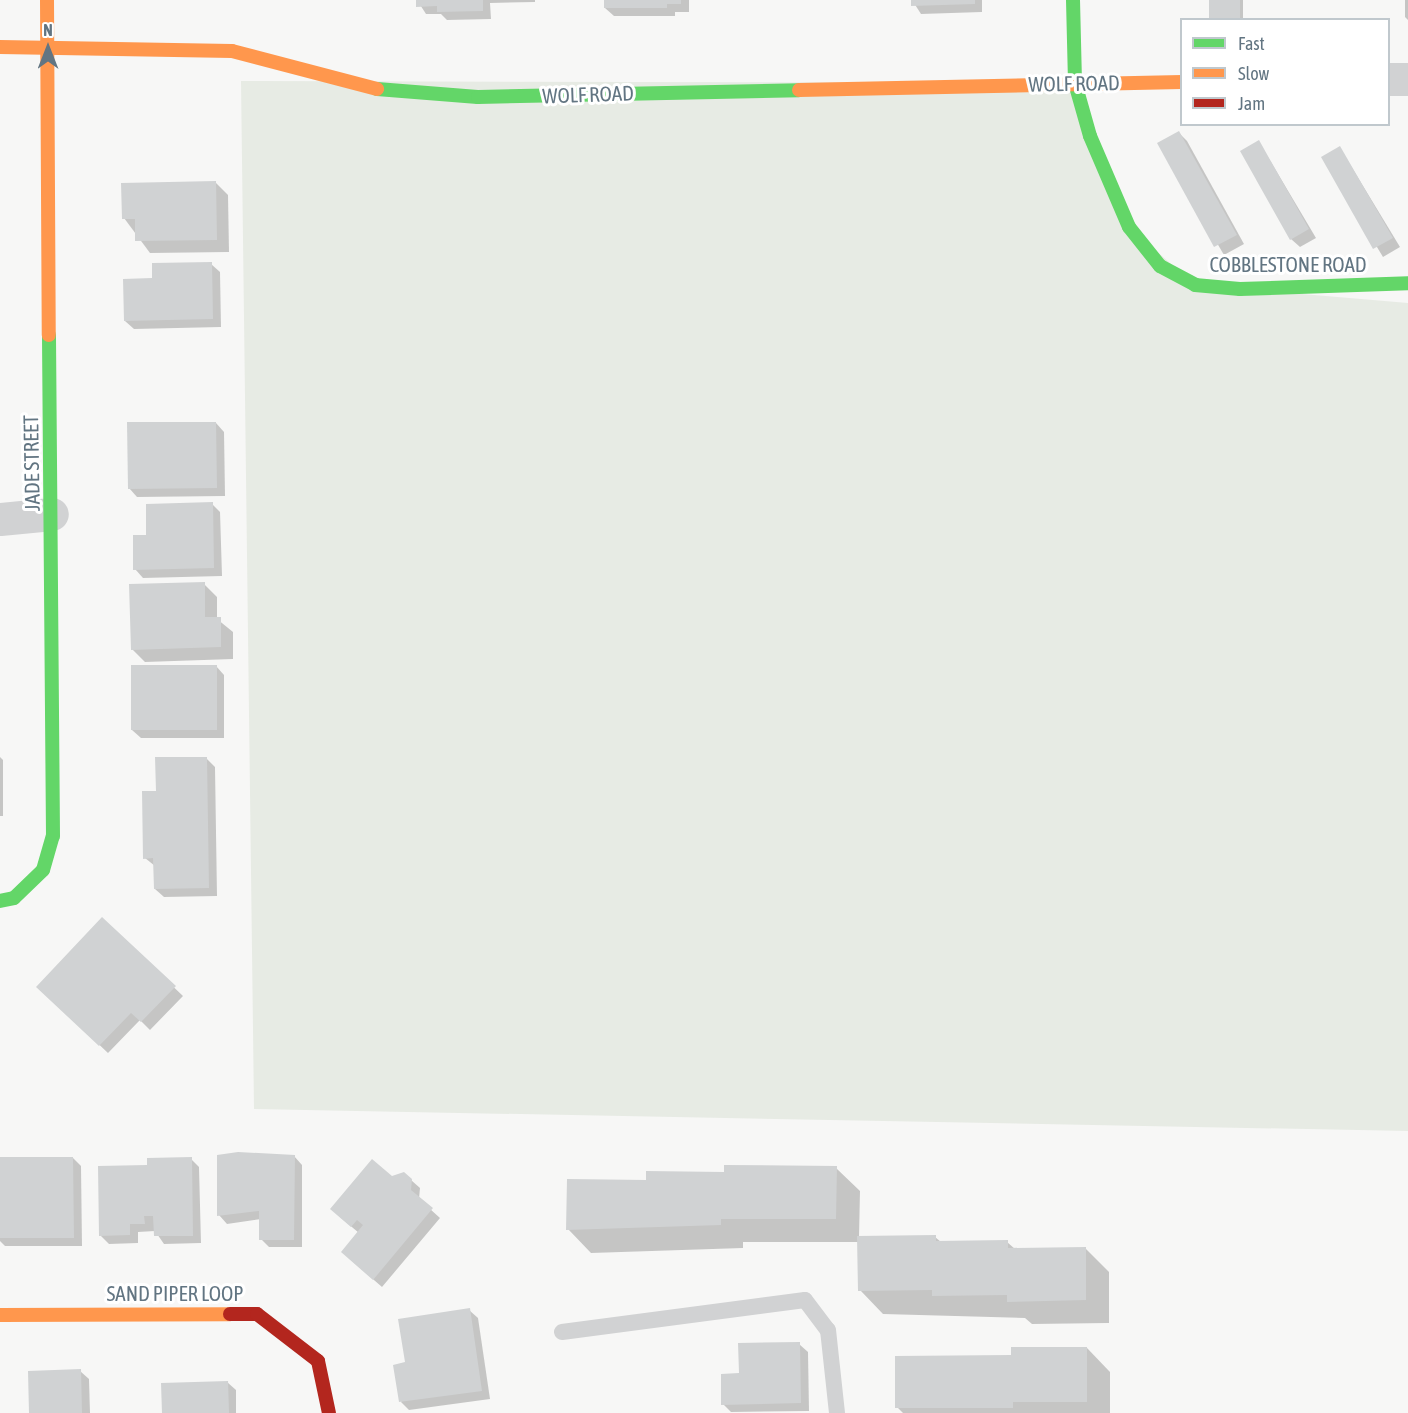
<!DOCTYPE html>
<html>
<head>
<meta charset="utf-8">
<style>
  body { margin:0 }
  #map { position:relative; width:1408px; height:1413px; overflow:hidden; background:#f7f7f6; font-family:"Asap Condensed",sans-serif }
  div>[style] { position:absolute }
  .green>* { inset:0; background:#e7ebe4 }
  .shadow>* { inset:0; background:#0003 }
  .building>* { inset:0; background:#d0d2d3 }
  .lane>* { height:16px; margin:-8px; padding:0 8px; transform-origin:8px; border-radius:8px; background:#d1d2d3 }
  .street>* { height:33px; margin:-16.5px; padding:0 16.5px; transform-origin:16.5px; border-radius:16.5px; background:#d1d2d3 }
  .fast>* { height:14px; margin:-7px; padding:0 7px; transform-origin:7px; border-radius:7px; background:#63d668 }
  .slow>* { height:14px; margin:-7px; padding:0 7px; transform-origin:7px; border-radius:7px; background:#ff974d }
  .jam>* { height:14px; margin:-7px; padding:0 7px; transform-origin:7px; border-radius:7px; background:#b3261e }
  span { translate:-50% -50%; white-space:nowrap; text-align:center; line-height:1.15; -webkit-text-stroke:6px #fff; paint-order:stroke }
  .street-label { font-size:21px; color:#627582 }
  .legend { position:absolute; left:1180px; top:18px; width:210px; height:108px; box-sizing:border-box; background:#fff; border:2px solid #c0c8cd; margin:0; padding:8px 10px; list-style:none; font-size:18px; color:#627582 }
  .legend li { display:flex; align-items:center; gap:12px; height:30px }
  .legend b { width:30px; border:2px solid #c0c8cd }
  .north { position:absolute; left:18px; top:18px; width:60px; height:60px; -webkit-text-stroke:4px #fff; paint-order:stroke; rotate:0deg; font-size:16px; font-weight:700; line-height:24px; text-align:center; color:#627582 }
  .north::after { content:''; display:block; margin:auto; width:21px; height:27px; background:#627582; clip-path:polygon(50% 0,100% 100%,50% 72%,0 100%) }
</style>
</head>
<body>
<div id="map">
  <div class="green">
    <div style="clip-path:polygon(241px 81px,1075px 83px,1129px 227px,1195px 285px,1408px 303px,1408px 1131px,254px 1109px)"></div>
  </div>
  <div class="shadow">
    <div style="clip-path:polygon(417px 0,535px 0,535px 2px,490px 3px,491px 19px,447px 20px,441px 14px,426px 14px)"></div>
    <div style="clip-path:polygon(605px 0,689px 0,689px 12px,675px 12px,675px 16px,614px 16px,605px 8px)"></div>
    <div style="clip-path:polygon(912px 0,982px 0,982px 12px,921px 14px)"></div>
    <div style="clip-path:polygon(1211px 0,1243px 0,1243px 20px,1212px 20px)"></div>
    <div style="clip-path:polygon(1405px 0,1408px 0,1408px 20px,1405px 17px)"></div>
    <div style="clip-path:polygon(1179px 133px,1187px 141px,1244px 244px,1224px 255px,1159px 144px)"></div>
    <div style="clip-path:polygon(1259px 142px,1316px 238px,1300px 247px,1291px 239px)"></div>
    <div style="clip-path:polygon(1340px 148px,1400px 247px,1383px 257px,1323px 158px)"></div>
    <div style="clip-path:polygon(215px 182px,228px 195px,229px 252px,150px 253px,124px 218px)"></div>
    <div style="clip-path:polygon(211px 264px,220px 272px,221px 327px,134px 329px,125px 321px,154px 279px)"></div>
    <div style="clip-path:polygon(216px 423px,224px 432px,225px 496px,137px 497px,129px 488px)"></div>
    <div style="clip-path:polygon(212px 504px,220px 512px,222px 576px,143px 578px,135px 569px,148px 536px)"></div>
    <div style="clip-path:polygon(204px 584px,217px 597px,217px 619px,233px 632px,233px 659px,145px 662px,132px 649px)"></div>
    <div style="clip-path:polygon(216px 666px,224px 675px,224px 738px,141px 738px,132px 730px)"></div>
    <div style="clip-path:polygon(0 757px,3px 760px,3px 816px,0 816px)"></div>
    <div style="clip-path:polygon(206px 758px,215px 767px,217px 896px,164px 897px,155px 889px,155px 866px,145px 858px,157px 792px)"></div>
    <div style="clip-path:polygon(102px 919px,183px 996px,150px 1030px,140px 1020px,108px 1053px,38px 987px)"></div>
    <div style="clip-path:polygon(294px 1156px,302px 1165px,302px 1247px,269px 1247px,261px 1239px,261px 1219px,227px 1224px,219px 1215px)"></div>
    <div style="clip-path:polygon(73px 1158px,81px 1166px,82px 1246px,5px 1246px,0 1241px,0 1159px)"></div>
    <div style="clip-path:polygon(191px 1159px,199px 1167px,201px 1243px,164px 1244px,155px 1231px,138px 1232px,138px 1243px,109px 1244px,101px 1236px,149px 1167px)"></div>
    <div style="clip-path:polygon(836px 1168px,860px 1191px,859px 1238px,935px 1237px,941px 1242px,1007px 1242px,1015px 1249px,1085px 1248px,1109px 1272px,1109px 1323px,1032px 1324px,1025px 1318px,883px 1314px,860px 1290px,859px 1242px,743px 1242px,743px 1248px,591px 1253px,568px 1229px,647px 1181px)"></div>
    <div style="clip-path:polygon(391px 1177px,411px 1180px,420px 1188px,419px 1199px,440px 1218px,382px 1287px,351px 1260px,359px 1233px,340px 1217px)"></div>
    <div style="clip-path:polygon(469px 1310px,478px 1318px,490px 1399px,409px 1410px,401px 1402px)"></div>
    <div style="clip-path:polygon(799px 1344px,808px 1352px,809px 1411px,731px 1412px,723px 1404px,740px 1375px)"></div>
    <div style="clip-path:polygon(1087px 1348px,1110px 1372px,1110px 1413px,903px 1413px,897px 1407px,1012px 1357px)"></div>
    <div style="clip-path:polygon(80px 1371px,89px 1379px,90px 1413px,31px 1413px)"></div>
    <div style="clip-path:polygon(227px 1382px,236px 1390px,236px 1413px,164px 1413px)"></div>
  </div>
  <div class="building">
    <div style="clip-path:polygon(416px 0,483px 0,483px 11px,437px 12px,437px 6px,416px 7px)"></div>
    <div style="clip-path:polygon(604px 0,681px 0,681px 4px,667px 4px,667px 8px,604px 8px)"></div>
    <div style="clip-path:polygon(911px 0,975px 0,975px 4px,911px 6px)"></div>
    <div style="clip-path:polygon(1209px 0,1240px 0,1240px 19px,1209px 19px)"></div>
    <div style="clip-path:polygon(1179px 131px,1237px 235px,1214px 247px,1157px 143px)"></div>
    <div style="clip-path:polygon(1259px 140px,1309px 229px,1290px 240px,1240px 151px)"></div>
    <div style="clip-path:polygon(1340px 146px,1393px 238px,1373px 249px,1321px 157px)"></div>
    <div style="clip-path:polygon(216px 181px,217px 240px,135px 241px,135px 219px,122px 219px,121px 183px)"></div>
    <div style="clip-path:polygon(212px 262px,213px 319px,124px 321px,123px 279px,152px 278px,152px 263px)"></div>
    <div style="clip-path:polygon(127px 422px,216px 422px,217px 488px,128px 489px)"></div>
    <div style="clip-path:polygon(213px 502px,214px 568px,133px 570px,133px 535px,146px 535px,146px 504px)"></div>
    <div style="clip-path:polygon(205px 582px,205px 617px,221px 617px,221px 647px,131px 650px,129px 584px)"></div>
    <div style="clip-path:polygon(131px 665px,217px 665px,217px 730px,131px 730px)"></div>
    <div style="clip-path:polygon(155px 757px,207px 757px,209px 888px,154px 889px,153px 858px,143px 859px,142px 791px,156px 791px)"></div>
    <div style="clip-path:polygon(102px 917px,176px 986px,141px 1022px,131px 1013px,99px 1046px,36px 987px)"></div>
    <div style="clip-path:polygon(238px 1152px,295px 1155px,294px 1240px,259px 1240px,259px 1211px,217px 1216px,217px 1155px)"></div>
    <div style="clip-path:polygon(0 1157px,73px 1157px,74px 1238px,0 1238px)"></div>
    <div style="clip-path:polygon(192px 1157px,193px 1236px,154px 1236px,153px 1216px,144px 1216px,145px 1224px,130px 1224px,130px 1235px,99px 1236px,98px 1166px,147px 1165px,147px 1158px)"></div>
    <div style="clip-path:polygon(372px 1159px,392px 1176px,404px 1172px,412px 1179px,411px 1190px,433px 1208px,373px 1280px,341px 1252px,363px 1225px,357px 1220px,351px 1227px,330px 1209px)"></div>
    <div style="clip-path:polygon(724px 1165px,837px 1166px,836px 1219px,721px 1219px,721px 1225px,566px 1230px,567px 1179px,646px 1180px,646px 1171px,724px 1172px)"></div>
    <div style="clip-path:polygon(936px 1235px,936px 1241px,1008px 1240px,1008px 1248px,1086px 1247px,1086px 1300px,1007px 1302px,1007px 1295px,932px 1296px,932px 1290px,858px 1291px,857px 1236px)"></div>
    <div style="clip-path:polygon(470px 1308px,482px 1391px,399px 1402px,393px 1365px,405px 1362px,398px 1319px)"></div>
    <div style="clip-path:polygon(800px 1342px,801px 1403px,721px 1405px,721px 1374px,739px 1373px,738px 1343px)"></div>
    <div style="clip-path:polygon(1011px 1347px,1087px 1347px,1087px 1402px,1013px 1402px,1013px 1408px,895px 1408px,895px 1356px,1011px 1355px)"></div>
    <div style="clip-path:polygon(81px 1369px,82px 1413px,29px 1413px,28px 1371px)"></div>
    <div style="clip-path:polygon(228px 1381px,229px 1413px,162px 1413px,161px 1383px)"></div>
  </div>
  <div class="lane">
    <div style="left:562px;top:1332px;width:245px;rotate:-7.5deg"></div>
    <div style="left:805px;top:1300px;width:38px;rotate:53deg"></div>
    <div style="left:828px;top:1330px;width:83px;rotate:83.8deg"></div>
  </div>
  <div class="street">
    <div style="left:1388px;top:79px;width:20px"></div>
    <div style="left:0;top:519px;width:52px;rotate:-5.5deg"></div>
  </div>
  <div class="fast">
    <div style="left:1073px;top:0;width:83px;rotate:88.6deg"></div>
    <div style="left:1075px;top:83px;width:55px;rotate:74.2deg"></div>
    <div style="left:1090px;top:136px;width:99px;rotate:66.8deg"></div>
    <div style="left:1129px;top:227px;width:50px;rotate:51.5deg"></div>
    <div style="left:1160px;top:266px;width:40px;rotate:28deg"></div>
    <div style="left:1195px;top:285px;width:45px;rotate:5.1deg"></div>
    <div style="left:1240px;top:289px;width:168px;rotate:-2deg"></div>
    <div style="left:377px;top:89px;width:101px;rotate:4.5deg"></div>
    <div style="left:478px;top:97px;width:321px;rotate:-1.2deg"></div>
    <div style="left:0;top:901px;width:14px;rotate:-12deg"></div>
    <div style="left:14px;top:898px;width:40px;rotate:-44deg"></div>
    <div style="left:43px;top:870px;width:35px;rotate:-74deg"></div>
    <div style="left:53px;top:836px;width:501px;rotate:-90.46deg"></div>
  </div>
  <div class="slow">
    <div style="left:47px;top:0;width:335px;rotate:89.7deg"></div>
    <div style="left:0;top:47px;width:232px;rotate:1deg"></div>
    <div style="left:232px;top:51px;width:150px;rotate:14.7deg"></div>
    <div style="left:799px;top:90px;width:383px;rotate:-1.2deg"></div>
    <div style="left:0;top:1315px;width:230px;rotate:-0.2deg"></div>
  </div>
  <div class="jam">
    <div style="left:230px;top:1314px;width:27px"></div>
    <div style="left:257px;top:1314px;width:77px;rotate:37.6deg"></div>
    <div style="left:318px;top:1361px;width:53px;rotate:78.1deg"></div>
  </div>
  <div class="street-label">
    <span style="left:1074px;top:83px;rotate:-1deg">WOLF ROAD</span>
    <span style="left:588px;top:94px;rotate:-2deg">WOLF ROAD</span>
    <span style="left:1288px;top:264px">COBBLESTONE ROAD</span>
    <span style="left:31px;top:463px;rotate:-91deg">JADE STREET</span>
    <span style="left:175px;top:1293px">SAND PIPER LOOP</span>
  </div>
  <ul class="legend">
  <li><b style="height:8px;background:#63d668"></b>Fast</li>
  <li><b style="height:8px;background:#ff974d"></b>Slow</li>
  <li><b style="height:8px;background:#b3261e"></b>Jam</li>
  </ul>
  <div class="north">N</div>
</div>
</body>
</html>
